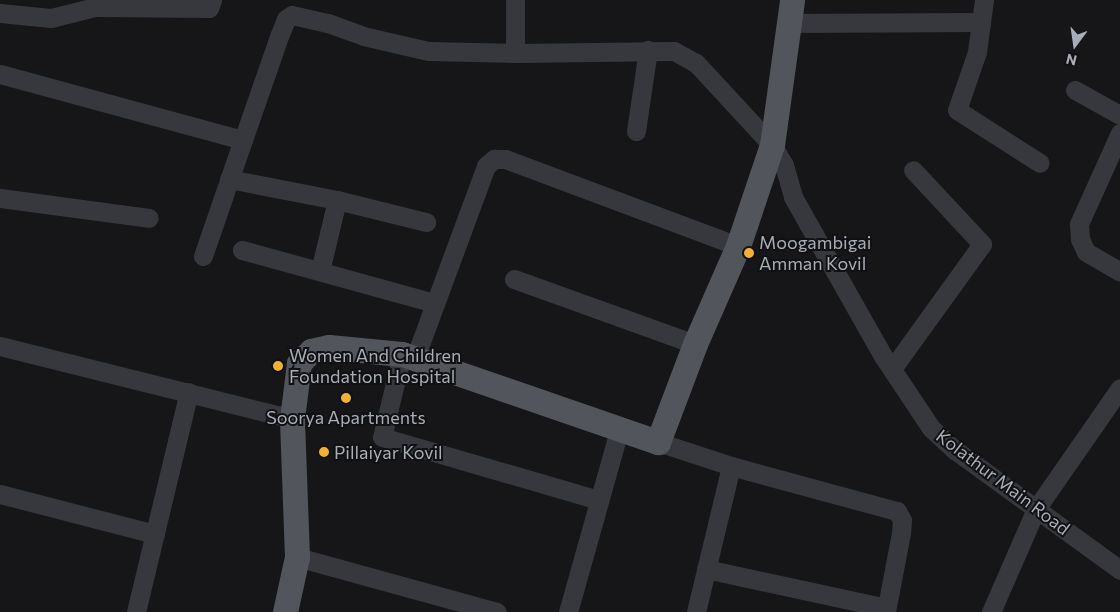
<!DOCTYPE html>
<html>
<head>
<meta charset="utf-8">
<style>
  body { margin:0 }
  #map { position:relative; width:1120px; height:612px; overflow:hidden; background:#161618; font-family:Commissioner,sans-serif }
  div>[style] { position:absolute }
  .minor>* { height:19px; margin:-9.5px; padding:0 9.5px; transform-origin:9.5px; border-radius:9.5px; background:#37383d }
  .major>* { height:25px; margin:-12.5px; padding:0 12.5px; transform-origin:12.5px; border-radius:12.5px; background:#53555c }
  .dots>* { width:14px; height:14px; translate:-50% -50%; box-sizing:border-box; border:2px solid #111113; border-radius:50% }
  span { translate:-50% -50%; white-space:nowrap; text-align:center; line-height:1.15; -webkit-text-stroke:4px #111113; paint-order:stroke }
  .poi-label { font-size:18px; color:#a8adb8 }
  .left { translate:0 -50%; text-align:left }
  .street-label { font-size:18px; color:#a8adb8 }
  .north { position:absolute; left:1050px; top:20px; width:50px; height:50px; -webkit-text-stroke:4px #111113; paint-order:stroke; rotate:194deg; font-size:14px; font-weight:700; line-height:20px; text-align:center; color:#a8adb8 }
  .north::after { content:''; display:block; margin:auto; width:18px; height:22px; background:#a8adb8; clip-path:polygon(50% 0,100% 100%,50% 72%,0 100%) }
</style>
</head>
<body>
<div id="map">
  <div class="minor">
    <div style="left:515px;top:0;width:53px;rotate:90deg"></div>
    <div style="left:515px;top:53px;width:159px;rotate:-0.7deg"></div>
    <div style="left:674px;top:51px;width:25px;rotate:29deg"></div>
    <div style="left:696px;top:63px;width:112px;rotate:47.2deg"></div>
    <div style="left:772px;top:145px;width:23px;rotate:59deg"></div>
    <div style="left:784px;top:165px;width:33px;rotate:74deg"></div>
    <div style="left:793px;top:197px;width:183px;rotate:60.5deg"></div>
    <div style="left:883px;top:356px;width:87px;rotate:56.3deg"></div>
    <div style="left:931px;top:428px;width:33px;rotate:43deg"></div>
    <div style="left:955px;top:450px;width:204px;rotate:36deg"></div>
    <div style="left:984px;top:0;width:52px;rotate:97.7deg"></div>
    <div style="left:977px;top:52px;width:61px;rotate:109deg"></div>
    <div style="left:957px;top:110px;width:98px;rotate:32.6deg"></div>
    <div style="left:0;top:13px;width:51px;rotate:5.6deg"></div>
    <div style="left:51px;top:18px;width:45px;rotate:-14deg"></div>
    <div style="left:95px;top:7px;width:114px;rotate:0.5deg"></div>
    <div style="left:209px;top:8px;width:9px;rotate:-69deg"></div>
    <div style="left:790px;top:23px;width:191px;rotate:-0.3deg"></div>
    <div style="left:0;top:74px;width:252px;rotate:15.2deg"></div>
    <div style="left:243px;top:140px;width:112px;rotate:-70.8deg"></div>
    <div style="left:280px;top:34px;width:16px;rotate:-68deg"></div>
    <div style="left:286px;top:19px;width:7px;rotate:-34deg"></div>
    <div style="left:292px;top:15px;width:37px;rotate:13deg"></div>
    <div style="left:328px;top:23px;width:37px;rotate:20deg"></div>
    <div style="left:363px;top:36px;width:67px;rotate:13deg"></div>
    <div style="left:428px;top:51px;width:87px;rotate:1.3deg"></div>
    <div style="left:1075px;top:90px;width:51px;rotate:29.1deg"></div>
    <div style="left:636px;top:131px;width:82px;rotate:-81.6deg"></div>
    <div style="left:1120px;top:133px;width:100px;rotate:114.3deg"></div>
    <div style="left:1079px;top:224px;width:15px;rotate:86deg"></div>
    <div style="left:1080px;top:239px;width:14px;rotate:65deg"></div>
    <div style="left:1086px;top:252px;width:39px;rotate:30deg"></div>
    <div style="left:229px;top:179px;width:110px;rotate:11deg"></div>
    <div style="left:337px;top:200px;width:92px;rotate:13.9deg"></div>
    <div style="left:0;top:198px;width:150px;rotate:7.6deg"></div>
    <div style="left:242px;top:250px;width:200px;rotate:15.4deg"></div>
    <div style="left:203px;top:256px;width:123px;rotate:-71deg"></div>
    <div style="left:320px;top:271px;width:73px;rotate:-76.5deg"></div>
    <div style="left:514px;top:279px;width:192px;rotate:19.8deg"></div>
    <div style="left:0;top:346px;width:301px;rotate:14deg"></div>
    <div style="left:402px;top:354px;width:85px;rotate:103.5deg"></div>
    <div style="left:382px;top:437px;width:226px;rotate:16.2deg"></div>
    <div style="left:415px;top:358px;width:205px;rotate:-69.7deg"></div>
    <div style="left:486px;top:166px;width:11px;rotate:-41deg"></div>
    <div style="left:494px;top:159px;width:11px"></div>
    <div style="left:505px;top:159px;width:249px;rotate:20.5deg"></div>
    <div style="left:892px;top:369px;width:154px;rotate:-54.2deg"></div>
    <div style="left:982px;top:244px;width:101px;rotate:-133deg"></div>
    <div style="left:658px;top:442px;width:77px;rotate:18.2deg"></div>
    <div style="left:731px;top:466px;width:172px;rotate:15.2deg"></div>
    <div style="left:897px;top:511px;width:10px;rotate:61deg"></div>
    <div style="left:902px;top:520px;width:13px;rotate:94deg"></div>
    <div style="left:901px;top:533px;width:80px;rotate:100.8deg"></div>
    <div style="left:0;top:494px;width:160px;rotate:14.5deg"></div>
    <div style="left:297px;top:557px;width:207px;rotate:15.4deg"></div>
    <div style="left:706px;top:569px;width:184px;rotate:12.2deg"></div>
    <div style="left:136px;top:612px;width:226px;rotate:-76.5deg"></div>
    <div style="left:568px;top:612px;width:189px;rotate:-74.3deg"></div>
    <div style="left:696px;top:612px;width:150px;rotate:-76.5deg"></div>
    <div style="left:991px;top:612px;width:112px;rotate:-66.4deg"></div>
    <div style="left:1036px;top:509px;width:147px;rotate:-55.2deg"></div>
  </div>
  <div class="major">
    <div style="left:285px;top:612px;width:56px;rotate:-77.7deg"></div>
    <div style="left:297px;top:557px;width:138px;rotate:-92.1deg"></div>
    <div style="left:292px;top:419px;width:56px;rotate:-82.9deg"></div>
    <div style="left:299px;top:363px;width:17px;rotate:-45deg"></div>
    <div style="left:311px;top:351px;width:18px;rotate:-13deg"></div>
    <div style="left:329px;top:347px;width:73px;rotate:5.5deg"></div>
    <div style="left:402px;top:354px;width:271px;rotate:19deg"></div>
    <div style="left:658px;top:442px;width:105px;rotate:-69.3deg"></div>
    <div style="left:695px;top:344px;width:107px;rotate:-66.3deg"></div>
    <div style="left:738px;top:246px;width:107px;rotate:-71.4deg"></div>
    <div style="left:772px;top:145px;width:146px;rotate:-82.1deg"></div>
  </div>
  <div class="dots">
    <div style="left:749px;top:253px;background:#f2b134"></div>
    <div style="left:278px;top:366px;background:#f2b134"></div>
    <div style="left:346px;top:398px;background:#f2b134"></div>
    <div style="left:324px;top:452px;background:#f2b134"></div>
  </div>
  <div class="poi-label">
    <span class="left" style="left:759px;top:253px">Moogambigai<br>Amman Kovil</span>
    <span class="left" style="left:289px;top:366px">Women And Children<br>Foundation Hospital</span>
    <span style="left:346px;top:417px">Soorya Apartments</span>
    <span class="left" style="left:334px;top:452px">Pillaiyar Kovil</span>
  </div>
  <div class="street-label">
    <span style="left:1003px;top:482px;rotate:37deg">Kolathur Main Road</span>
  </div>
  <div class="north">N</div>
</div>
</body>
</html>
